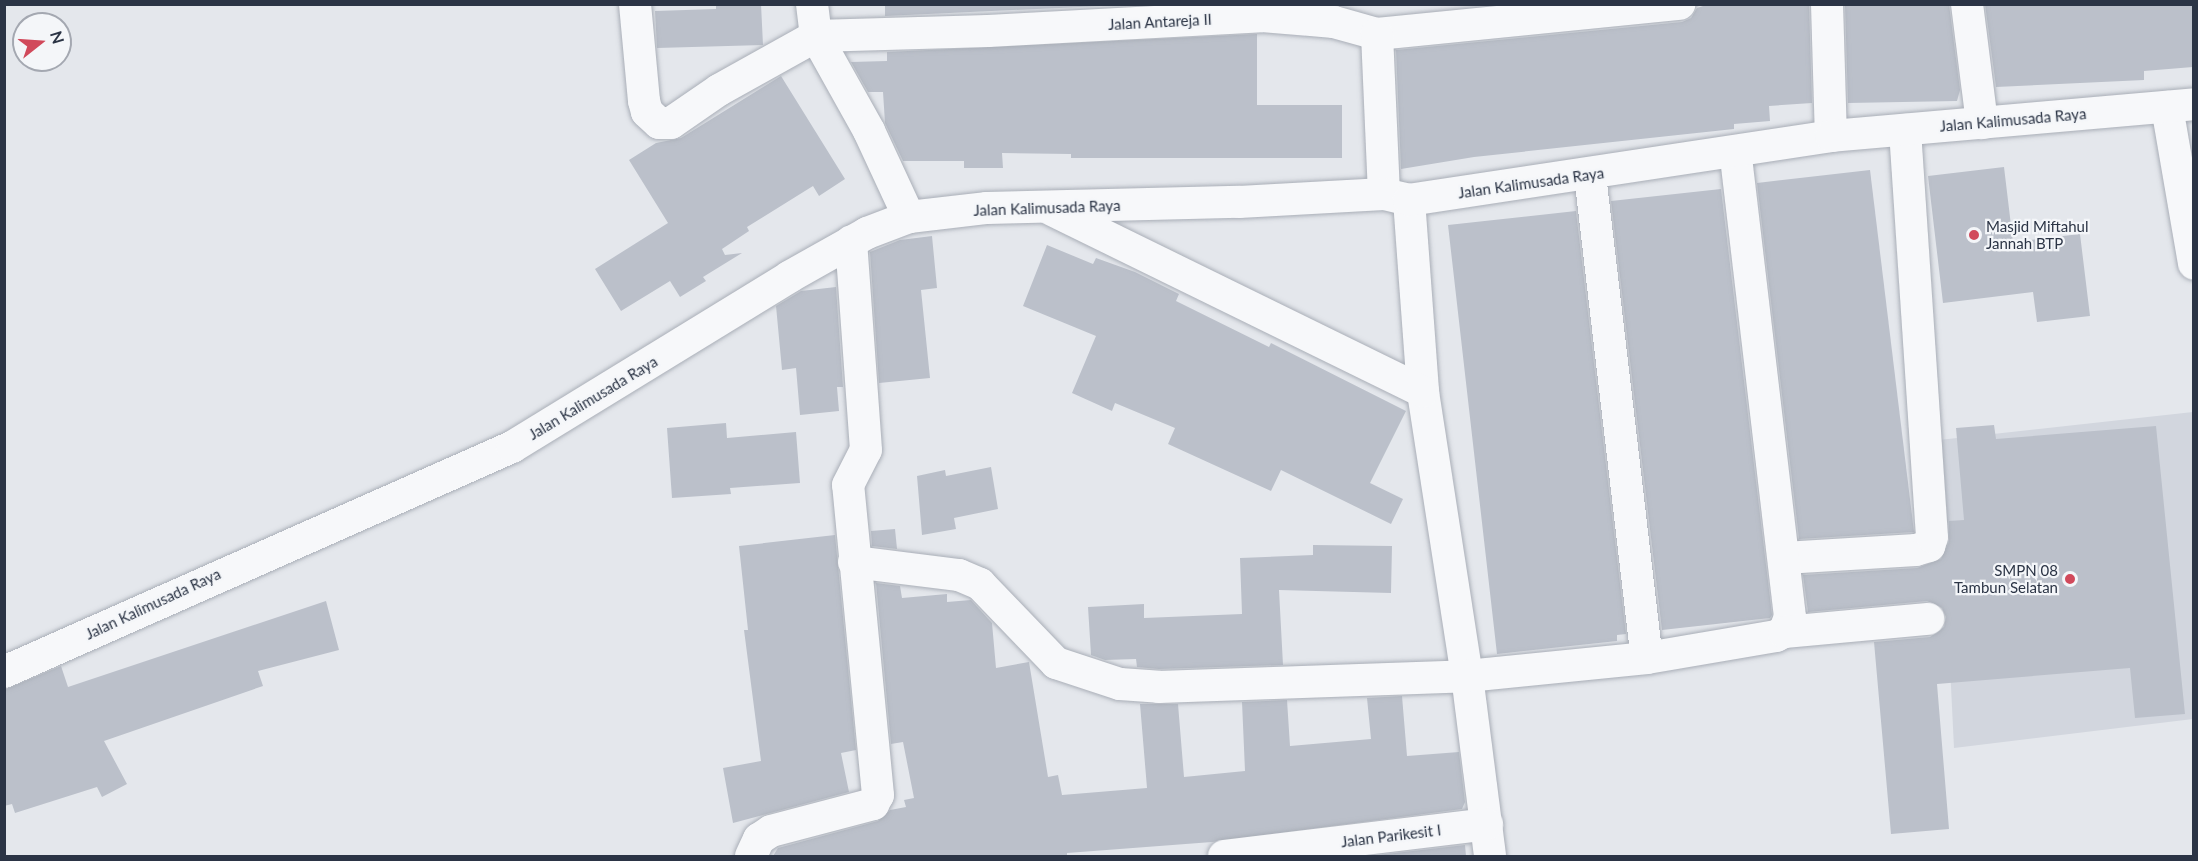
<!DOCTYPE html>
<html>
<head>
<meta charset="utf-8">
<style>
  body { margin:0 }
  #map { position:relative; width:2198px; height:861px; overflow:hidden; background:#e4e7ec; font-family:Lato,sans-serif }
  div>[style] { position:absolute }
  .built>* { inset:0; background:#d2d6de }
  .building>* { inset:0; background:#bbc0ca }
  .roads { filter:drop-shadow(0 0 2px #a9aeb7) drop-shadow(0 0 2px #a9aeb7) }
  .street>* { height:32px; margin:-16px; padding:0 16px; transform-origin:16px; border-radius:16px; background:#f7f8fa }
  .dots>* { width:16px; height:16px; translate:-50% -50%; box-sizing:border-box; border:3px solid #f4f6f9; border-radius:50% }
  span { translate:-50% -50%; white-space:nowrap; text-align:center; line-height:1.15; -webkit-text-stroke:4.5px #f4f6f9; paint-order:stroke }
  .street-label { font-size:15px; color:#2b3445 }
  .poi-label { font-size:15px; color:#2b3445 }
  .left { translate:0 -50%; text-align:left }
  .right { translate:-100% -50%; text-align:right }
  .frame { position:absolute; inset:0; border:6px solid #2b3445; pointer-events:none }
  .north { position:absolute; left:12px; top:12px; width:60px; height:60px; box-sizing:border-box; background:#f4f6f9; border:2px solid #a4a8b1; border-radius:50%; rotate:73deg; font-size:16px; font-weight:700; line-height:24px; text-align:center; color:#2b3445 }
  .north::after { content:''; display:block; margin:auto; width:21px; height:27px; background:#d1495b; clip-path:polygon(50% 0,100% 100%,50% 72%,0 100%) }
</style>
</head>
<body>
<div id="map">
  <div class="built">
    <div style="clip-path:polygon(2193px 412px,2193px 719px,1954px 748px,1939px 440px)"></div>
  </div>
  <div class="building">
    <div style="clip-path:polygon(716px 4px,761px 4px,763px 45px,657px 48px,655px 11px,716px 9px)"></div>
    <div style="clip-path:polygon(885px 4px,1143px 4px,885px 16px)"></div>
    <div style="clip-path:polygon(1709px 4px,1809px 4px,1812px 103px,1769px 106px,1770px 121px,1734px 124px,1734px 129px,1474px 157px,1401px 169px,1396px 50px,1682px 22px,1691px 18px,1697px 8px)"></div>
    <div style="clip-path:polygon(1845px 4px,1949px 4px,1960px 90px,1957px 101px,1848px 103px)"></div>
    <div style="clip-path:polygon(1985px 4px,2193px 4px,2193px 67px,2144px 71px,2144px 80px,1996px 87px)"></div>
    <div style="clip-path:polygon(1257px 34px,1257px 105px,1342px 105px,1342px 158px,1071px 158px,1071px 154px,1002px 153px,1003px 168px,964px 168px,964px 161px,903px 161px,885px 123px,883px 92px,868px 92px,851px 62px,887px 61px,887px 52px)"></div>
    <div style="clip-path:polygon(781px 76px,845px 179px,819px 196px,813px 186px,747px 227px,749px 231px,722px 249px,725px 255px,742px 253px,703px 277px,706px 281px,680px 297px,670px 281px,621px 311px,595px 269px,668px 223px,629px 160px,656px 143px,681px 138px)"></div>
    <div style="clip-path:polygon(2004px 167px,2013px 242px,2080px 234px,2090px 316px,2037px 322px,2033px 292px,1943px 303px,1928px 176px)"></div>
    <div style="clip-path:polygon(1870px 170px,1914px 532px,1799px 539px,1757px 183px)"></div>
    <div style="clip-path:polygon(1721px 189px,1772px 615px,1770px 618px,1662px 630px,1611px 201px)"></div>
    <div style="clip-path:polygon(1576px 211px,1626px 634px,1617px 635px,1617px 641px,1497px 654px,1448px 225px)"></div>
    <div style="clip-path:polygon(932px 236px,937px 288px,921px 290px,930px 378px,879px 383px,870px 252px,900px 240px)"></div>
    <div style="clip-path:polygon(1047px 245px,1093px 264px,1096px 258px,1135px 272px,1179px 294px,1176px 301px,1269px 347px,1271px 343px,1406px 411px,1370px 483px,1403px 499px,1391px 524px,1281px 470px,1271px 491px,1168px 444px,1175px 428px,1115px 403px,1112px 411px,1072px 393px,1096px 336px,1023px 306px)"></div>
    <div style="clip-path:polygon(836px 287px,843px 387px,837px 387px,839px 411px,800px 415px,796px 368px,782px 370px,776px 306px,801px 291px)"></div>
    <div style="clip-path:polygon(726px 423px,727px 438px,796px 432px,800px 483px,730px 488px,731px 494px,672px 498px,667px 428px)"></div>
    <div style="clip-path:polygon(1994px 425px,1996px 439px,2156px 426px,2185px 714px,2135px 718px,2130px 668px,1937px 684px,1949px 829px,1891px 834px,1874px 642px,1930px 637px,1944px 627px,1946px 617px,1942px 608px,1927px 601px,1808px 612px,1803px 575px,1917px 568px,1941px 559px,1949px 542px,1949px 521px,1964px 520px,1956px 428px)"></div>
    <div style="clip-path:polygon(991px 467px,998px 509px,954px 518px,956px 529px,922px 535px,917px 476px,945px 470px,946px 476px)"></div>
    <div style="clip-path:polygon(895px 529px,897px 549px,872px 546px,871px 531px)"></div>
    <div style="clip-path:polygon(835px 535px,856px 750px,841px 753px,849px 792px,733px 823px,723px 768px,761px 761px,744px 630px,748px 630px,739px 546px)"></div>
    <div style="clip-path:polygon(1313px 545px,1392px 546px,1391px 593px,1279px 590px,1283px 665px,1159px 669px,1137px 667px,1136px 659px,1105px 660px,1091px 655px,1088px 607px,1144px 604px,1144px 618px,1242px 614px,1240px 558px,1313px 555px)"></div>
    <div style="clip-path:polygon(876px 583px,900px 586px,902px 598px,947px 594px,947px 602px,971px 600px,992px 623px,996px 668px,1029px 662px,1048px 777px,1058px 775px,1062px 795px,1147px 788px,1140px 704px,1178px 704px,1184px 777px,1245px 771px,1242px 702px,1287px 700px,1290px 746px,1371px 739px,1367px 698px,1402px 696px,1407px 756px,1459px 752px,1465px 802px,1462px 809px,1212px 842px,1067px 853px,1067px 856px,773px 856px,778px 848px,878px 821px,890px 810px,906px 807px,904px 800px,914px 798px,903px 742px,891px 744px)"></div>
    <div style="clip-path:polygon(326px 601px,339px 650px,258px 671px,263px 686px,104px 741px,127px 784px,102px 797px,97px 787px,15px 813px,12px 804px,4px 806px,4px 690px,61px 666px,68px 687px)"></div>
    <div style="clip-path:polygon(1465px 845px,1466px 856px,1369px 856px)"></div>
  </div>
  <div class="roads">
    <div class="street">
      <div style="left:635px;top:4px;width:97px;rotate:84.7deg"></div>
      <div style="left:644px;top:101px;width:11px;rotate:75deg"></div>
      <div style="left:647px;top:112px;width:16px;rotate:43deg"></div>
      <div style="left:659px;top:123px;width:12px"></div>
      <div style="left:671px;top:123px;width:58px;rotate:-34.5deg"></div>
      <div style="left:719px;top:90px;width:111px;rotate:-29.1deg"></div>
      <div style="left:816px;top:36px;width:172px;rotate:-1.7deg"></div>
      <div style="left:988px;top:31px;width:274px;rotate:-3.1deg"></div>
      <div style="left:1262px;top:16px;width:72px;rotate:4.8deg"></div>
      <div style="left:1334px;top:22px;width:45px;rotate:15.6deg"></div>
      <div style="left:1377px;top:34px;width:304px;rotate:-5.7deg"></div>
      <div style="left:812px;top:4px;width:32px;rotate:83deg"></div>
      <div style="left:816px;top:36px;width:109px;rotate:60.8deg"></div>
      <div style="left:869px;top:131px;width:95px;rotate:65.1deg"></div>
      <div style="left:1827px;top:4px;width:132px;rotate:88.3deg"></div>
      <div style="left:1967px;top:4px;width:120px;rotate:82.8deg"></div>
      <div style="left:1377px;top:34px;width:160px;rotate:87.5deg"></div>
      <div style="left:2167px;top:107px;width:159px;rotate:80.2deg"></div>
      <div style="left:1590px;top:175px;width:486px;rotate:83.3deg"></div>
      <div style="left:1409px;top:200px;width:193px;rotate:85.8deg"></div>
      <div style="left:1423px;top:392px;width:287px;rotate:81.2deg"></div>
      <div style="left:1467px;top:676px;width:181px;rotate:82.7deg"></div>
      <div style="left:1052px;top:210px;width:413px;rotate:26.1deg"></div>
      <div style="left:1784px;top:558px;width:132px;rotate:-3.5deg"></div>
      <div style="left:1916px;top:550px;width:14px;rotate:-17deg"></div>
      <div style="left:1929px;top:546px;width:9px;rotate:-72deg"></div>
      <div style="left:1932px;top:537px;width:408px;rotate:-93.8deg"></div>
      <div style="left:854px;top:562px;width:106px;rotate:7.1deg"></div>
      <div style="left:959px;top:575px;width:23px;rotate:23deg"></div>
      <div style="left:980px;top:584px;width:110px;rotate:46.1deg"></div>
      <div style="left:1056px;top:663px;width:67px;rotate:18.2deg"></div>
      <div style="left:1120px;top:684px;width:39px;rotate:4deg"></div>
      <div style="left:1159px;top:687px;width:308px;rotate:-2deg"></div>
      <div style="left:1467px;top:676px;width:181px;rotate:-5.7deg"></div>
      <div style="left:1647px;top:658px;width:131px;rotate:-9.7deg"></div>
      <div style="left:1776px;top:636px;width:9px;rotate:-27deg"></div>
      <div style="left:1784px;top:632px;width:16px;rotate:-68deg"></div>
      <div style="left:1790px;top:617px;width:468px;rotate:-96.7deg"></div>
      <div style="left:1784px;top:632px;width:145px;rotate:-5.2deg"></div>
      <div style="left:4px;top:672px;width:556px;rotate:-23.89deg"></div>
      <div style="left:512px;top:447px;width:325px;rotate:-31.5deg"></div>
      <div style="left:789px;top:277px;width:90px;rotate:-29.4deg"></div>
      <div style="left:867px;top:233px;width:45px;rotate:-20.9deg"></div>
      <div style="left:909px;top:217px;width:79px;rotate:-6.6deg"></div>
      <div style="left:987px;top:208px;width:252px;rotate:-1.4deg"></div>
      <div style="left:1239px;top:202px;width:145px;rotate:-3.2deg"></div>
      <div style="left:1384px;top:194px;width:26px;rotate:13deg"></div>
      <div style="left:1409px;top:200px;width:427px;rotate:-8.6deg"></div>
      <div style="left:1831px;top:136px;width:364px;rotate:-5deg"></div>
      <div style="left:751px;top:856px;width:19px;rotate:-65deg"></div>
      <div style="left:759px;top:839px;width:14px;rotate:-34deg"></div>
      <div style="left:771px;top:831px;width:106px;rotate:-14.8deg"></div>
      <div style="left:873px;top:804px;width:10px;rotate:-61deg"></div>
      <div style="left:878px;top:795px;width:311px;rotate:-95.5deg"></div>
      <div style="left:848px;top:485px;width:39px;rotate:-63deg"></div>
      <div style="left:866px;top:450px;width:209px;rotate:-94.1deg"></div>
      <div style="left:1224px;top:856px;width:265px;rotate:-6.9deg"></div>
    </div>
  </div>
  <div class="dots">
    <div style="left:1974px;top:235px;background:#d1495b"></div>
    <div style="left:2070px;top:579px;background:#d1495b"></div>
  </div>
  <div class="street-label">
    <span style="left:1160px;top:22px;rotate:-3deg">Jalan Antareja II</span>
    <span style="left:2013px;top:120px;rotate:-5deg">Jalan Kalimusada Raya</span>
    <span style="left:1531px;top:183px;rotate:-8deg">Jalan Kalimusada Raya</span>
    <span style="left:1047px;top:208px;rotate:-2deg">Jalan Kalimusada Raya</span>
    <span style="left:593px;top:398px;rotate:-31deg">Jalan Kalimusada Raya</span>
    <span style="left:153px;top:604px;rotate:-25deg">Jalan Kalimusada Raya</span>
    <span style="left:1391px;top:836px;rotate:-7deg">Jalan Parikesit I</span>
  </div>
  <div class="poi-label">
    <span class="left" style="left:1986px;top:235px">Masjid Miftahul<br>Jannah BTP</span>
    <span class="right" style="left:2058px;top:579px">SMPN 08<br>Tambun Selatan</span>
  </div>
  <div class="frame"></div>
  <div class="north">N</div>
</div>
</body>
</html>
